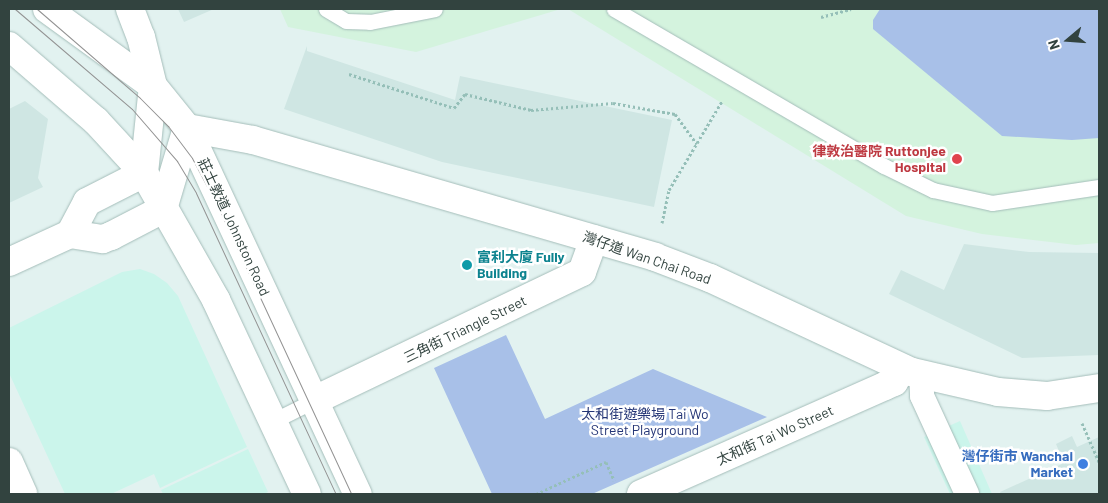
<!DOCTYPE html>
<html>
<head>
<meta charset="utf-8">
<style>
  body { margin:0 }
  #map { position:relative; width:1108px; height:503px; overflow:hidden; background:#e2f2f0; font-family:Barlow,"Noto Sans TC",sans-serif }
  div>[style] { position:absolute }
  .residential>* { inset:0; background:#cfe6e3 }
  .commercial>* { inset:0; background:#cbf5eb }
  .medical>* { inset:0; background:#d4f3de }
  .green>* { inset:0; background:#a8c0e8 }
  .path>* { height:3px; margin-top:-1.5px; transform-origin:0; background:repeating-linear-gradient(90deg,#95bfb8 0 2.5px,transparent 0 5px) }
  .roads { filter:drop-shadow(0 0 1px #a4bdb9) drop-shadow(0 0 1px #a4bdb9) }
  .service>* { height:15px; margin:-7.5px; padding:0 7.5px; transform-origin:7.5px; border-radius:7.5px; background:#fff }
  .pedestrian>* { height:24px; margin:-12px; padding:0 12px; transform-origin:12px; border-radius:12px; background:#fff }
  .minor>* { height:28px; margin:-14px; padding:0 14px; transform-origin:14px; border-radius:14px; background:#fff }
  .tertiary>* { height:28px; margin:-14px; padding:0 14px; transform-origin:14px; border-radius:14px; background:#fff }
  .tram>* { height:1px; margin:-0.5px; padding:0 0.5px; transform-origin:0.5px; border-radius:0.5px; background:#939393 }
  .dots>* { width:14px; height:14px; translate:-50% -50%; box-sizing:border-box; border:2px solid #fff; border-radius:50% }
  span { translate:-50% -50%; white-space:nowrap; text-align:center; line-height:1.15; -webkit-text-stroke:5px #fff; paint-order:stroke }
  .health-label { font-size:14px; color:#be3a42; font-weight:700 }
  .right { translate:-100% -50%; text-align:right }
  .street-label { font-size:14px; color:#32433f }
  .culture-label { font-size:14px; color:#0d838f; font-weight:700 }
  .left { translate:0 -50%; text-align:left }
  .park-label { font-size:14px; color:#243576 }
  .shop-label { font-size:14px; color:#366cbe; font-weight:700 }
  .frame { position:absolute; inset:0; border:10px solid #32433f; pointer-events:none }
  .north { position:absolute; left:1043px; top:15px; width:50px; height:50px; -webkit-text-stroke:4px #fff; paint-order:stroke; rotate:252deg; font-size:14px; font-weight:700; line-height:20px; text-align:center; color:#32433f }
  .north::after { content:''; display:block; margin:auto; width:18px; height:22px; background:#32433f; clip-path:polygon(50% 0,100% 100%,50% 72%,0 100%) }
</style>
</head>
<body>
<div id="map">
  <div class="residential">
    <div style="clip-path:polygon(178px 9px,214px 9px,184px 22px)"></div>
    <div style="clip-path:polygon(307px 46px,307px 51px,455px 100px,460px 76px,672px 120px,654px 207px,442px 162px,284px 109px)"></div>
    <div style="clip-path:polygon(25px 101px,48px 119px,38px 178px,43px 187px,9px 203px,9px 109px)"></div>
    <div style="clip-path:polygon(964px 244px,1029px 252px,1099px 253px,1099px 355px,1022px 358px,889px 294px,901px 270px,944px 290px)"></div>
    <div style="clip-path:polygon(1072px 436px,1077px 447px,1099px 437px,1099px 494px,1001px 494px,1000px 492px,1064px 463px,1056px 444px)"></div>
  </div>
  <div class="commercial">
    <div style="clip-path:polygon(140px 269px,154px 274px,167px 283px,178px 296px,247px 447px,160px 488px,154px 474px,111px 494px,65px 494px,9px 373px,9px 328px,122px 272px)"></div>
    <div style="clip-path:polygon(960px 421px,992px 494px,950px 494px,924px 437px)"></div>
    <div style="clip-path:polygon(248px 449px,268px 492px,264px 494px,163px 494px,161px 490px)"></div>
  </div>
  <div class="medical">
    <div style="clip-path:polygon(280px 9px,561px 9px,416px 52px,288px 27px)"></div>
    <div style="clip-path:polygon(568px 9px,1099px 9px,1099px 243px,1076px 245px,982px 234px,906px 216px)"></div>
  </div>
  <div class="green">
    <div style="clip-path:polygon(880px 9px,1099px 9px,1099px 138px,1072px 140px,1002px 136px,873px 29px,873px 20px)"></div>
    <div style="clip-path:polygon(506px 335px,545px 419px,653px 369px,767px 417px,592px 494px,492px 494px,434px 368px)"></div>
  </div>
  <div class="path">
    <div style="left:821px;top:17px;width:31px;rotate:-15deg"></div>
    <div style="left:349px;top:74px;width:110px;rotate:17.9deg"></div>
    <div style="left:454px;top:108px;width:18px;rotate:-52deg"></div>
    <div style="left:465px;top:94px;width:68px;rotate:13.6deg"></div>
    <div style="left:531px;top:110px;width:82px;rotate:-4.9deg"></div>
    <div style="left:613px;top:103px;width:63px;rotate:10.1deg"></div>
    <div style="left:675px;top:114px;width:37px;rotate:54deg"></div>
    <div style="left:662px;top:223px;width:34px;rotate:-78deg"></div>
    <div style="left:669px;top:190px;width:104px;rotate:-59.2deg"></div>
    <div style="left:1082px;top:423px;width:43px;rotate:66.4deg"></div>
    <div style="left:536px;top:494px;width:77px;rotate:-24.6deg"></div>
    <div style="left:606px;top:462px;width:20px;rotate:66deg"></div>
  </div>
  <div class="roads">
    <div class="service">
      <div style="left:326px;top:9px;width:23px;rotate:31deg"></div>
      <div style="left:346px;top:21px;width:24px;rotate:2deg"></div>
      <div style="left:370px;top:22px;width:66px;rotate:-11.3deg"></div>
      <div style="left:614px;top:9px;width:312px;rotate:30.2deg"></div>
      <div style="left:884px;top:166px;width:55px;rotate:26.1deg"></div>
      <div style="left:933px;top:190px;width:60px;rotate:12.4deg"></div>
      <div style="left:992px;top:203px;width:108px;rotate:-8.5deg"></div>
      <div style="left:273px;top:421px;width:47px;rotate:-26.6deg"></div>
    </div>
    <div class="pedestrian">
      <div style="left:921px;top:374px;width:22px;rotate:87deg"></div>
      <div style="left:922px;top:396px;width:108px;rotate:65.3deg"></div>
    </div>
    <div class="minor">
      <div style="left:315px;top:400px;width:296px;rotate:-25.6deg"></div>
      <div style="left:582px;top:272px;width:35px;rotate:-70deg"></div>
      <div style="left:9px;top:462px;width:35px;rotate:66deg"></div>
      <div style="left:641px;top:494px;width:267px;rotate:-23.9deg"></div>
      <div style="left:885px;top:386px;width:10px;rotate:-24deg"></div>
      <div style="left:894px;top:382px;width:16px;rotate:-60deg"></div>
    </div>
    <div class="tertiary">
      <div style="left:47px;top:9px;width:131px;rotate:36deg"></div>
      <div style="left:153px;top:86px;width:54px;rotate:51deg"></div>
      <div style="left:187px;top:128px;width:404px;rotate:65deg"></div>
      <div style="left:130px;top:9px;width:30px;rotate:69deg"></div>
      <div style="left:141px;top:37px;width:50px;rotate:76.2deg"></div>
      <div style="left:153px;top:86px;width:87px;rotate:95.9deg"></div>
      <div style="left:9px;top:46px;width:115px;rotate:40.8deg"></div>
      <div style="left:96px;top:121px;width:71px;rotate:47.3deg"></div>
      <div style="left:144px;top:173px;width:146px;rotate:60.4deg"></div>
      <div style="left:216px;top:300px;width:214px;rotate:64.9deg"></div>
      <div style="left:187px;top:128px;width:67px;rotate:10.3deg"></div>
      <div style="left:253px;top:140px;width:419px;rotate:16.2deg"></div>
      <div style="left:655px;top:257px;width:59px;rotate:20.9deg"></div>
      <div style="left:710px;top:278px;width:223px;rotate:25deg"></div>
      <div style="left:912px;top:372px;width:88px;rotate:13.1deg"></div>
      <div style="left:998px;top:392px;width:49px;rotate:4.7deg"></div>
      <div style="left:1047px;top:396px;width:53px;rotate:-8.7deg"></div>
      <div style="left:70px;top:234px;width:36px;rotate:-62deg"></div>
      <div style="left:87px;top:202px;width:64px;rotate:-27deg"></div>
      <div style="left:9px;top:262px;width:67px;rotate:-24.7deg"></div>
      <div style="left:70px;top:234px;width:33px;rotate:9deg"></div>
      <div style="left:103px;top:239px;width:9px;rotate:-21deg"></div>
      <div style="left:111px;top:236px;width:59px;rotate:-27.4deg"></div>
      <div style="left:163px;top:209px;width:84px;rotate:-73.5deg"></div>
    </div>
  </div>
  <div class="tram">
    <div style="left:15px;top:9px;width:154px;rotate:40.5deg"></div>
    <div style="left:132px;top:109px;width:69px;rotate:49.1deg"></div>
    <div style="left:177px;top:161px;width:37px;rotate:59deg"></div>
    <div style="left:196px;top:193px;width:332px;rotate:65.1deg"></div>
    <div style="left:37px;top:9px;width:136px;rotate:40.8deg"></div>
    <div style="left:140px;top:98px;width:40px;rotate:45deg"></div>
    <div style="left:168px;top:126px;width:40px;rotate:53deg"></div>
    <div style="left:192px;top:158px;width:58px;rotate:62.1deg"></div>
    <div style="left:219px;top:209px;width:314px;rotate:65.1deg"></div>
  </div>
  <div class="dots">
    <div style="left:957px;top:159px;background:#e0444e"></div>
    <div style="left:467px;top:265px;background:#0f9aa8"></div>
    <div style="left:1083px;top:464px;background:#3f7fe0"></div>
  </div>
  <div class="health-label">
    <span class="right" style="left:946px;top:159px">律敦治醫院 Ruttonjee<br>Hospital</span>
  </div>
  <div class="street-label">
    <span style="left:234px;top:227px;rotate:65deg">莊士敦道 Johnston Road</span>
    <span style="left:647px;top:258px;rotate:19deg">灣仔道 Wan Chai Road</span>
    <span style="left:465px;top:329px;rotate:-26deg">三角街 Triangle Street</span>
    <span style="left:775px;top:435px;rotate:-24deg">太和街 Tai Wo Street</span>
  </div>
  <div class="culture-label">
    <span class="left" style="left:477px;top:265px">富利大廈 Fully<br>Building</span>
  </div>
  <div class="park-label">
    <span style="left:645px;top:422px">太和街遊樂場 Tai Wo<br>Street Playground</span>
  </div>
  <div class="shop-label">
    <span class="right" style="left:1073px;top:464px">灣仔街市 Wanchai<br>Market</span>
  </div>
  <div class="frame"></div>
  <div class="north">N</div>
</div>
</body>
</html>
